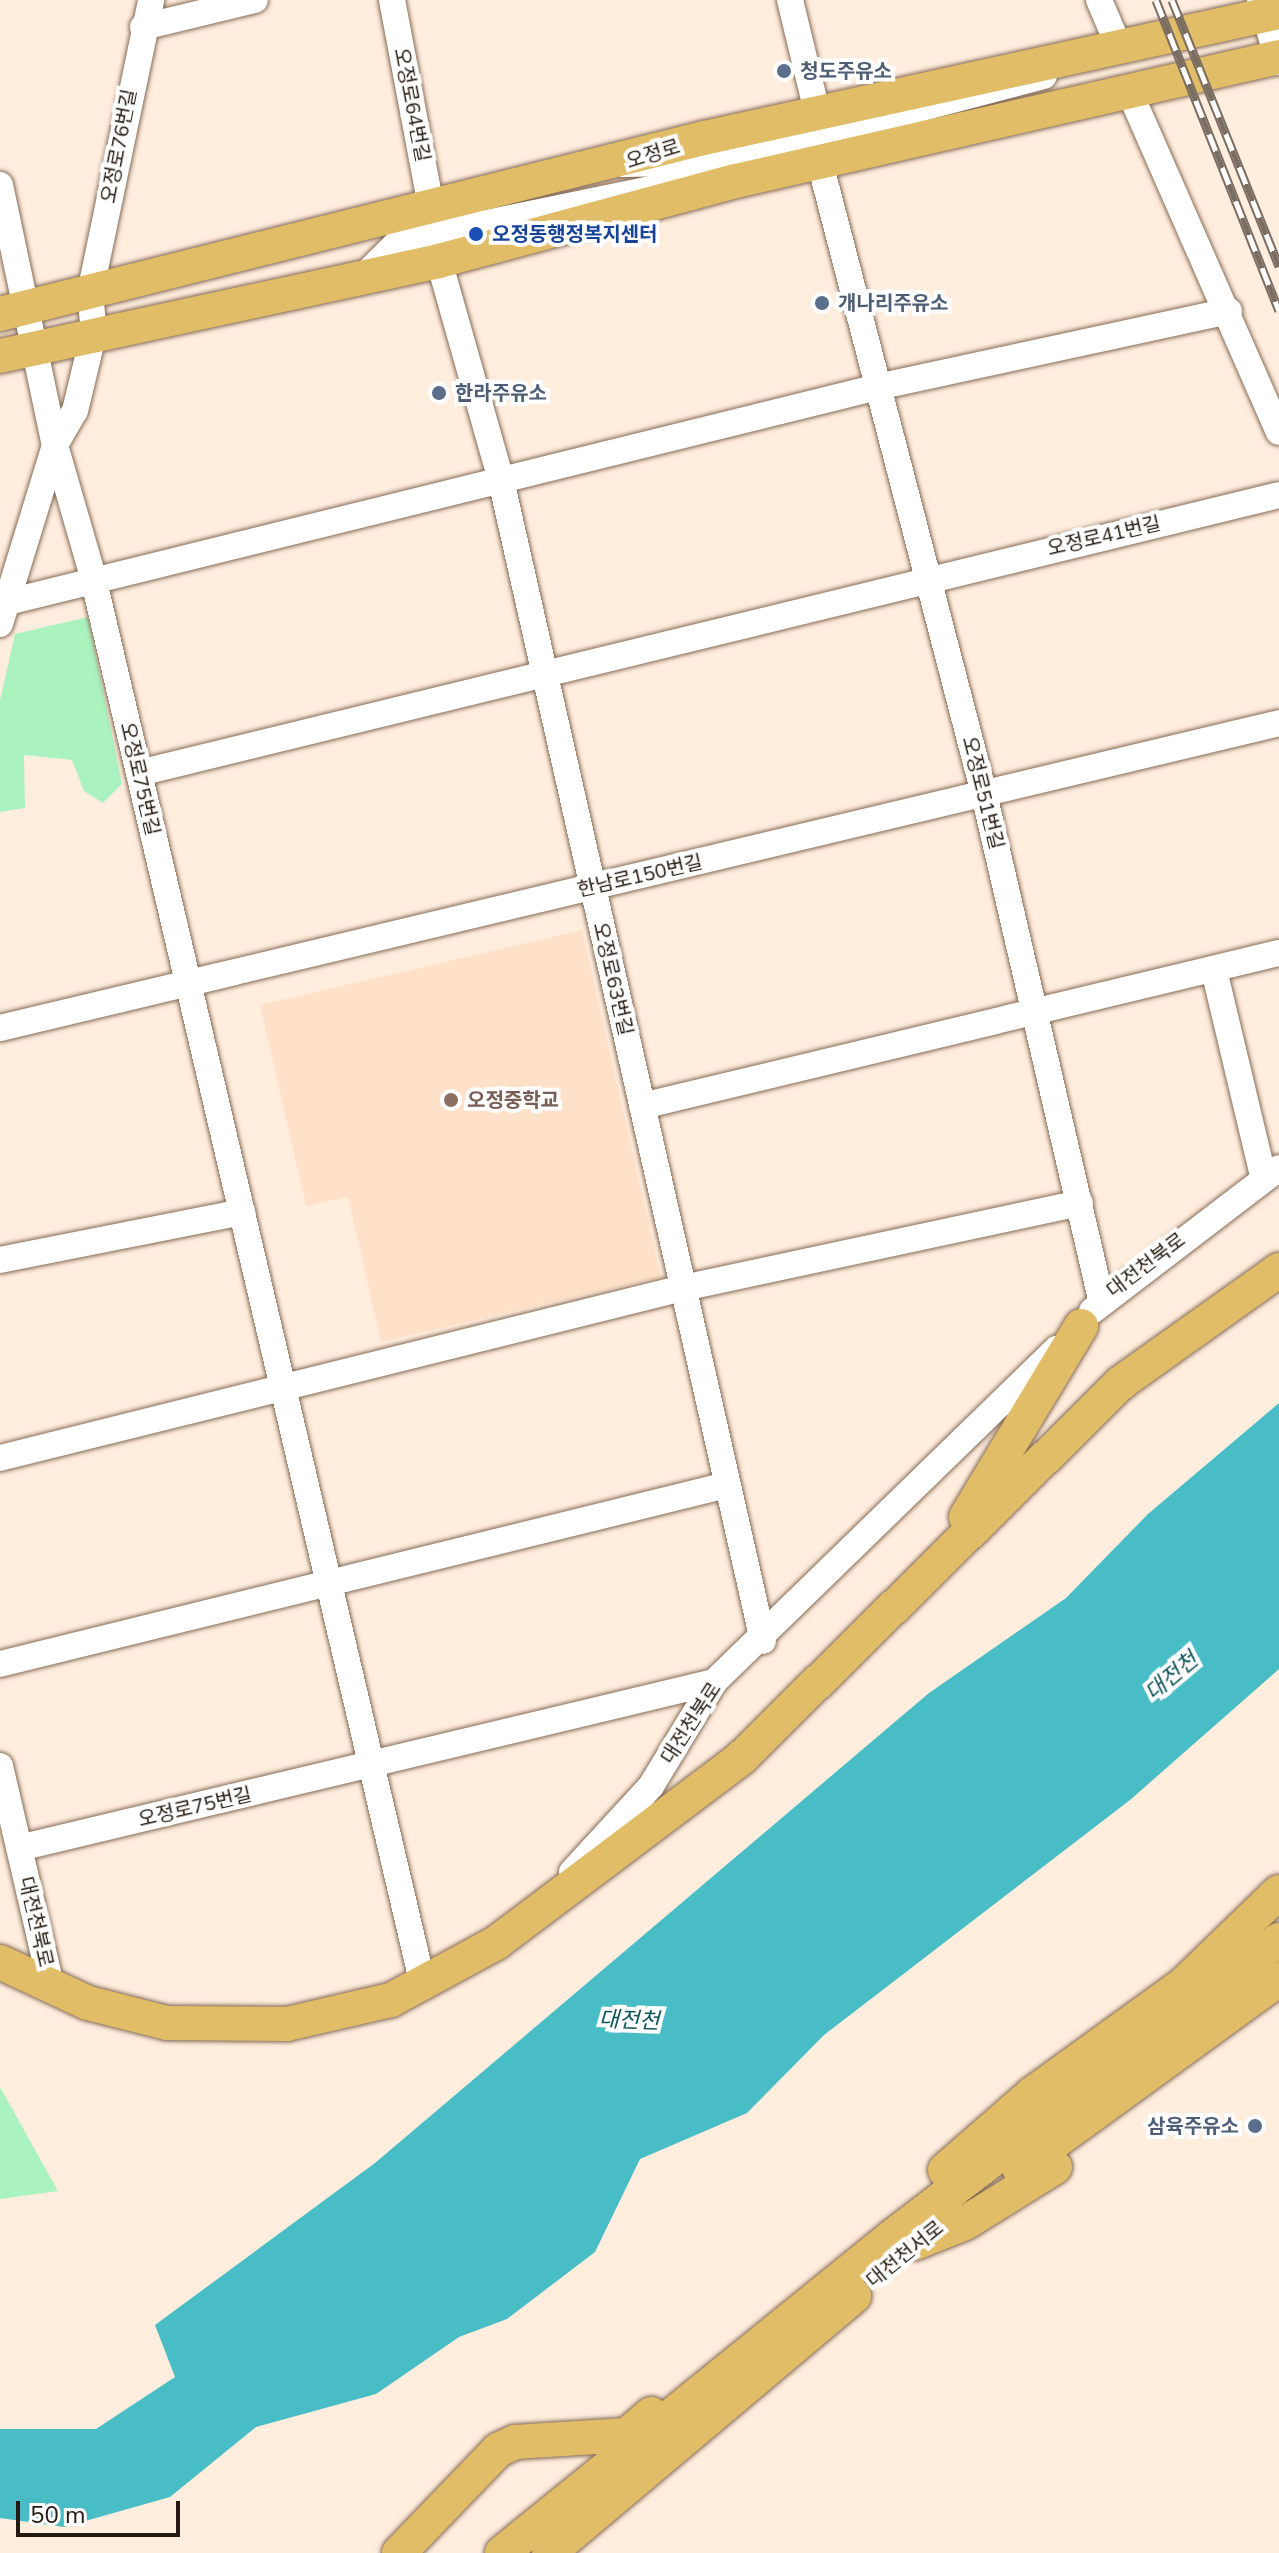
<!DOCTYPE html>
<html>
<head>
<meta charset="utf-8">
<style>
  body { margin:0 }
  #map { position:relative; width:1279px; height:2553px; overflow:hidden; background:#ffedde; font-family:"Nunito Sans","Noto Sans KR",sans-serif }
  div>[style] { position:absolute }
  .built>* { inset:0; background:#fee1c8 }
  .green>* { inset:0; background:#aaf2be }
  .water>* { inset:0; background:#49bdc6 }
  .roads { filter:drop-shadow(0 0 2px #856b55) drop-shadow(0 0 2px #856b55) }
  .minor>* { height:26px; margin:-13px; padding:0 13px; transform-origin:13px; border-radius:13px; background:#fff }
  .major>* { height:34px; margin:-17px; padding:0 17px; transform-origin:17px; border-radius:17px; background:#e2bd68 }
  .rail>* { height:9px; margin-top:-4.5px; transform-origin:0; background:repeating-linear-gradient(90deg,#fefefe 0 18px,#7a6d62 0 36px); box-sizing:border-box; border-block:2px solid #7a6d62 }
  .dots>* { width:22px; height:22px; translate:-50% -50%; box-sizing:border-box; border:4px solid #fefefe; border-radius:50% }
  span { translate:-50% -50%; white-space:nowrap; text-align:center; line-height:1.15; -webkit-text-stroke:8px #fefefe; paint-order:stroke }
  .service-label { font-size:20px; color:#4e5e75; font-weight:700 }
  .left { translate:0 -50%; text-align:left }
  .right { translate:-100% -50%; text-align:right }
  .street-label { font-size:20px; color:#241a11 }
  .transit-label { font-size:20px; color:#164399; font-weight:700 }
  .education-label { font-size:20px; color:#785e54; font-weight:700 }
  .water-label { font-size:22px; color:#0f5458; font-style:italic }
  .scale { position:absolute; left:16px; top:2501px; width:164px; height:36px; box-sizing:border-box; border:4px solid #241a11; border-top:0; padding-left:10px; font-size:24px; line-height:28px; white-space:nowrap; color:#241a11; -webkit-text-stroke:6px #fefefe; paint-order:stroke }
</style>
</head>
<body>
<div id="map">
  <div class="built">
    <div style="clip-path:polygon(582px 930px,661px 1277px,381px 1342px,348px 1197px,306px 1206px,260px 1005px)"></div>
  </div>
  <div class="green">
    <div style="clip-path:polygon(88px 617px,122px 784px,103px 803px,84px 791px,72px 760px,24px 755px,25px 808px,0 812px,0 700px,15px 634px)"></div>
    <div style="clip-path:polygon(0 2087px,58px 2191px,0 2199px)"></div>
  </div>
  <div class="water">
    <div style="clip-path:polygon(1279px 1403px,1279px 1669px,1130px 1800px,824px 2035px,747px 2113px,640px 2159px,595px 2252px,507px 2319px,459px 2337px,376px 2394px,256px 2427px,170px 2497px,64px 2527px,0 2518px,0 2429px,96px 2429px,175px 2377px,155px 2325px,375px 2163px,929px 1693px,1066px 1598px,1148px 1514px)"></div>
  </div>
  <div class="roads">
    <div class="minor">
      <div style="left:392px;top:0;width:215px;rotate:79.3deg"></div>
      <div style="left:790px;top:0;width:115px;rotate:76.4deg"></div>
      <div style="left:1099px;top:0;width:51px;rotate:66.9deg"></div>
      <div style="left:1119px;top:47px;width:17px;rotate:159deg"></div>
      <div style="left:1260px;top:0;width:65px;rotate:73deg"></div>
      <div style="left:143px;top:27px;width:115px;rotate:-13.6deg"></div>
      <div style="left:1130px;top:93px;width:370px;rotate:66.3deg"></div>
      <div style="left:820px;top:163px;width:652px;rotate:75.43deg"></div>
      <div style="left:984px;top:794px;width:518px;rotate:76.96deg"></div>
      <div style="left:624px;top:164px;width:94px;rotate:-1.2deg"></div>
      <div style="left:718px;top:162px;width:337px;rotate:-14.8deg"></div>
      <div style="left:0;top:185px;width:266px;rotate:78.1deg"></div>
      <div style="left:55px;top:445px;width:137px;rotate:73.9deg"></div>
      <div style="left:93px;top:577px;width:1442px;rotate:76.81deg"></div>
      <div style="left:439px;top:261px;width:228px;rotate:74.2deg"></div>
      <div style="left:501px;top:480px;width:1190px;rotate:77.28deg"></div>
      <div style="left:368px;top:272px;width:44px;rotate:-45deg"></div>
      <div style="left:399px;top:241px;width:292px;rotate:-11.7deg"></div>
      <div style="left:0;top:604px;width:909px;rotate:-13.88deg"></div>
      <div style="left:882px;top:386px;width:355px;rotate:-12.2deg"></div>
      <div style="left:0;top:624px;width:187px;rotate:-72.9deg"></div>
      <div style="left:55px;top:445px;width:39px;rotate:-60deg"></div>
      <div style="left:75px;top:411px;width:81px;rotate:-76.5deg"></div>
      <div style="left:94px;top:332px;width:39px;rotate:-96deg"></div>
      <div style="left:90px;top:293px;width:299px;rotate:-78.2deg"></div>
      <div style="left:139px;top:773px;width:1173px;rotate:-13.7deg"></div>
      <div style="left:1214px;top:970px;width:212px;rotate:76.6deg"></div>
      <div style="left:0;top:1028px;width:1315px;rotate:-13.41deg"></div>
      <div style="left:642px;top:1106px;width:655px;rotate:-13.51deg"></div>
      <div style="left:0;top:1260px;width:247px;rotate:-11.2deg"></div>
      <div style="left:1092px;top:1311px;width:235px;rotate:-37.4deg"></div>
      <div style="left:0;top:1458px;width:704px;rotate:-13.98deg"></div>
      <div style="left:683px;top:1288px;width:406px;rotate:-12.1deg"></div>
      <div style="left:0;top:1664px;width:749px;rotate:-13.83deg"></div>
      <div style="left:0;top:1766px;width:226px;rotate:76.9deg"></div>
      <div style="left:19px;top:1848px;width:715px;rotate:-13.43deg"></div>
      <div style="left:572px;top:1872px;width:117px;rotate:-47.4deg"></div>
      <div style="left:651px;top:1786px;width:122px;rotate:-58.8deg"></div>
      <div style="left:714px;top:1682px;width:478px;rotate:-44.2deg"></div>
    </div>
    <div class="major">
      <div style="left:0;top:314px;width:726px;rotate:-14.04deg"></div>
      <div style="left:704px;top:138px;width:589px;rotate:-12.36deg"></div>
      <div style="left:0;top:356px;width:449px;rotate:-12.2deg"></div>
      <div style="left:439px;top:261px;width:308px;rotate:-15.1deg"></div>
      <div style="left:736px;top:181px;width:557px;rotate:-12.86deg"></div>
      <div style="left:966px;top:1517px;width:223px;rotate:-58.9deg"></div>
      <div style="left:0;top:1962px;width:97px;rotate:25deg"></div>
      <div style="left:88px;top:2003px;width:81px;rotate:14.2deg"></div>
      <div style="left:167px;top:2023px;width:120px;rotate:0.5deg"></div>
      <div style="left:287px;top:2024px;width:107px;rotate:-13deg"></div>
      <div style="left:391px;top:2000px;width:119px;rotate:-28.5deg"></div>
      <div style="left:496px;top:1943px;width:306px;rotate:-37deg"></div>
      <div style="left:740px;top:1759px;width:537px;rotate:-44.62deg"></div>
      <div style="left:1122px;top:1382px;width:193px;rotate:-35.5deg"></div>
      <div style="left:1019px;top:2168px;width:321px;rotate:-36deg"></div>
      <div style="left:945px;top:2170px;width:116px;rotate:-41.1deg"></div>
      <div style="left:1032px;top:2094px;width:188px;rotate:-35.9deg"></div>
      <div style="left:1184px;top:1984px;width:132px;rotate:-44.1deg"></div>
      <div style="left:915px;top:2243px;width:54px;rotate:-21.8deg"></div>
      <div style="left:965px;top:2223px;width:106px;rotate:-31.9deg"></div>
      <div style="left:399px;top:2553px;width:143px;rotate:-46.1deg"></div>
      <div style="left:498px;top:2450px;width:19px;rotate:-25deg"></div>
      <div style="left:515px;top:2442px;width:112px;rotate:-3.6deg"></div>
      <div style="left:627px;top:2435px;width:32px;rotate:-41deg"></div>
      <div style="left:502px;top:2553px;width:503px;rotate:-39.03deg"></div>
      <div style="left:893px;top:2236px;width:486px;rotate:-37.5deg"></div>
      <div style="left:549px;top:2553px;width:399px;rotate:-40.1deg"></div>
    </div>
  </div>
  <div class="rail">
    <div style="left:1156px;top:0;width:334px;rotate:68.4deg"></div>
    <div style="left:1172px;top:0;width:287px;rotate:68.1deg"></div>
  </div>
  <div class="dots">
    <div style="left:784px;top:71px;background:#5c6f8a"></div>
    <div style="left:476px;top:234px;background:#1a4fb4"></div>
    <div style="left:822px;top:303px;background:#5c6f8a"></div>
    <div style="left:439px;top:393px;background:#5c6f8a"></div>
    <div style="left:451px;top:1100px;background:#8d6e63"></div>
    <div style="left:1255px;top:2126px;background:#5c6f8a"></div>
  </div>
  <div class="service-label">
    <span class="left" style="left:800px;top:71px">청도주유소</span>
    <span class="left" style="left:838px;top:303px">개나리주유소</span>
    <span class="left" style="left:455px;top:393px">한라주유소</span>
    <span class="right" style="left:1239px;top:2126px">삼육주유소</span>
  </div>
  <div class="street-label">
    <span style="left:412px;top:105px;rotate:79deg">오정로64번길</span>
    <span style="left:119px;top:146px;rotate:-79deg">오정로76번길</span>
    <span style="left:653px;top:154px;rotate:-17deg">오정로</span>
    <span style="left:1104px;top:536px;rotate:-13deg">오정로41번길</span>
    <span style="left:140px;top:779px;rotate:77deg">오정로75번길</span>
    <span style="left:983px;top:793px;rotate:76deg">오정로51번길</span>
    <span style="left:640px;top:876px;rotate:-13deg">한남로150번길</span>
    <span style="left:613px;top:979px;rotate:77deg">오정로63번길</span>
    <span style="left:1146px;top:1265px;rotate:-37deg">대전천북로</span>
    <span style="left:691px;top:1723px;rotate:-57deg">대전천북로</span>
    <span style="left:195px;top:1807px;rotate:-13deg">오정로75번길</span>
    <span style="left:36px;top:1922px;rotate:77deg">대전천북로</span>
    <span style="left:905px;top:2254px;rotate:-39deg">대전천서로</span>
  </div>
  <div class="transit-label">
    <span class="left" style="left:492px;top:234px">오정동행정복지센터</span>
  </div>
  <div class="education-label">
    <span class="left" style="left:467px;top:1100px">오정중학교</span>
  </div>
  <div class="water-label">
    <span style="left:1172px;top:1677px;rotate:-40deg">대전천</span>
    <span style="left:629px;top:2021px;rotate:2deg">대전천</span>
  </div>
  <div class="scale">50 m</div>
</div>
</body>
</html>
